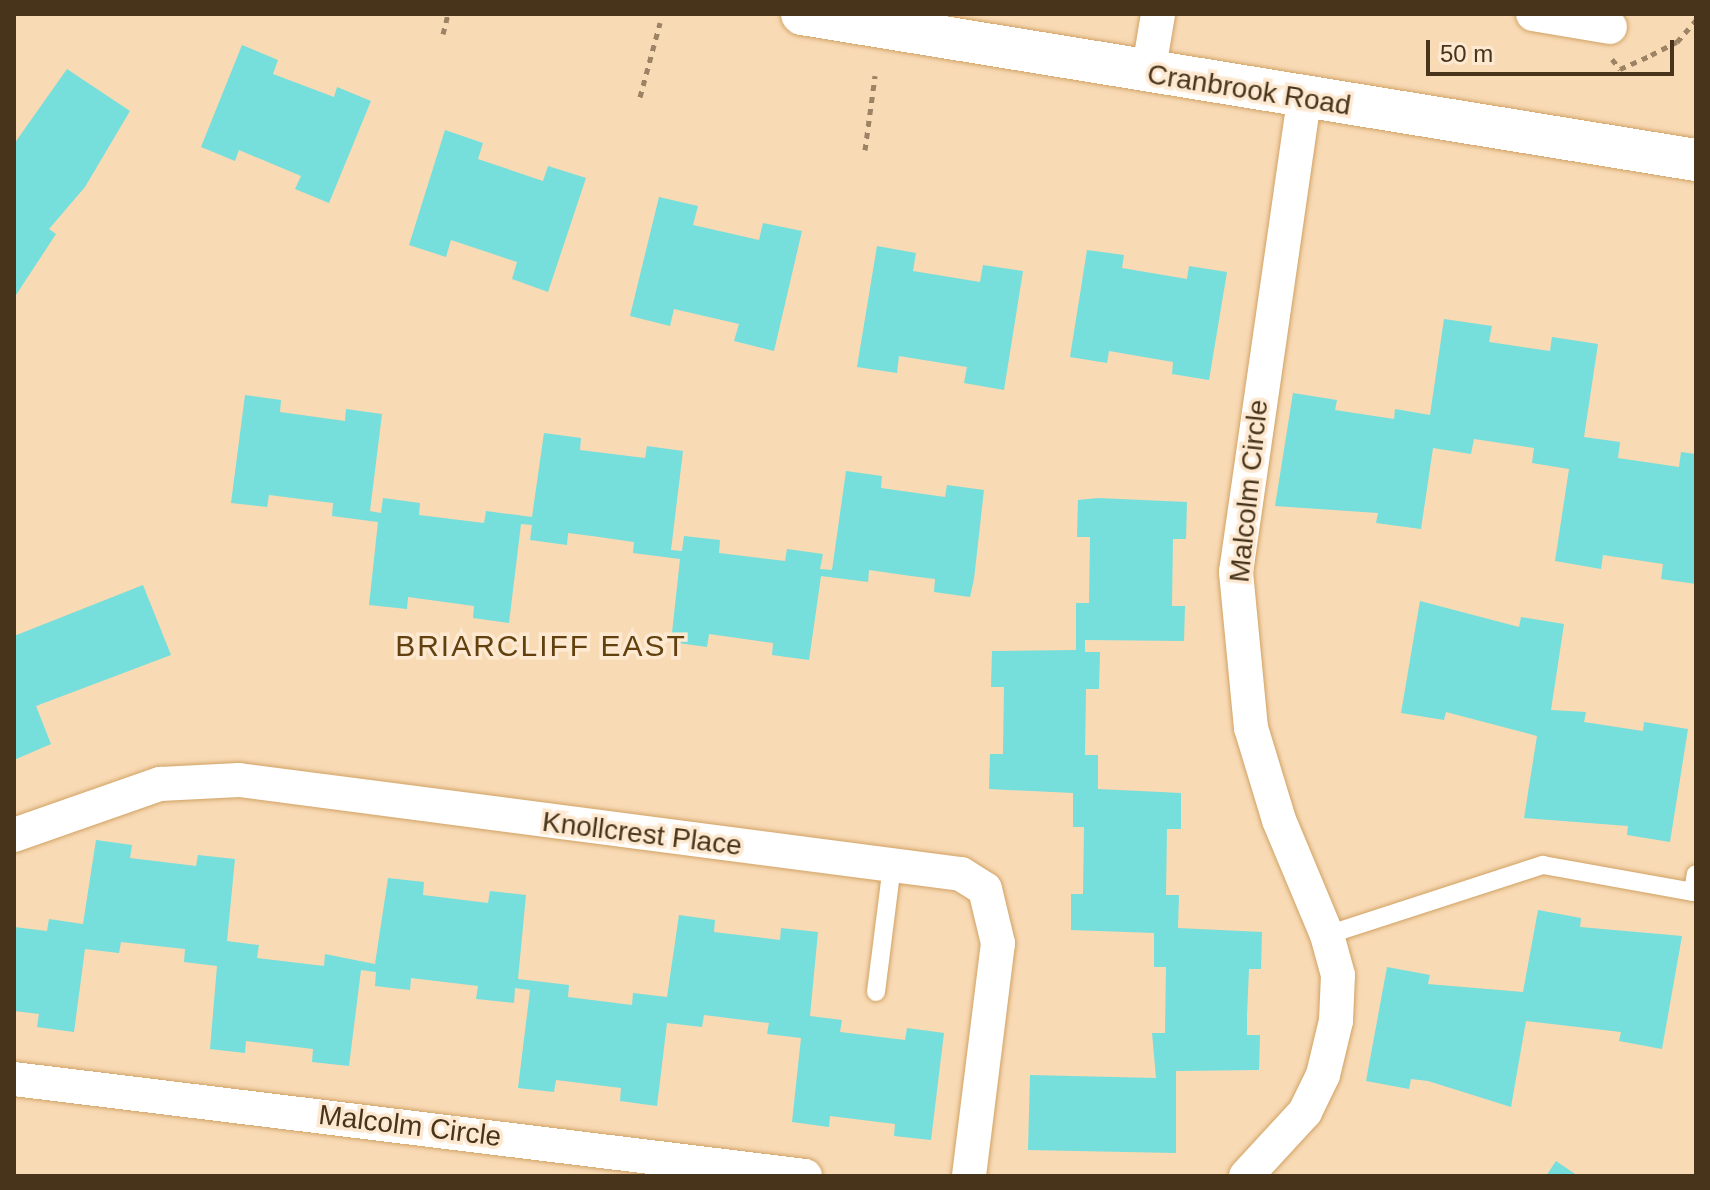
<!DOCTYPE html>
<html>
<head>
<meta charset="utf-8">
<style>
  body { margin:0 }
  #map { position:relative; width:1710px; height:1190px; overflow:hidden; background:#f8dab5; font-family:Arial,sans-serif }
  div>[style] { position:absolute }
  .building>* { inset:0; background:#76dedb }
  .path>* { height:5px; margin-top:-2.5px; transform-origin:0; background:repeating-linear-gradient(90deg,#9c8364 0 6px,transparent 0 12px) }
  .roads { filter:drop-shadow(0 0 2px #d1a264) drop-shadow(0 0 2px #d1a264) }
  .service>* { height:18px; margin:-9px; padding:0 9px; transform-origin:9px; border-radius:9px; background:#fff }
  .minor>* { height:34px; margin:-17px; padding:0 17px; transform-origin:17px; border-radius:17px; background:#fff }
  .tertiary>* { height:42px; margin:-21px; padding:0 21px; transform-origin:21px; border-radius:21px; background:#fff }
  span { translate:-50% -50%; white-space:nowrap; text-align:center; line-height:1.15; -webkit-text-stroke:7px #fde9d1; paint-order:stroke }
  .street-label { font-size:28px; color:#48341a }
  .neighbourhood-label { font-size:30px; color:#62410e; letter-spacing:2px }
  .frame { position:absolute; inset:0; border:16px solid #48341a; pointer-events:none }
  .scale { position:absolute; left:1426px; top:40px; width:248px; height:36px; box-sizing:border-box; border:4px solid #48341a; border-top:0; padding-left:10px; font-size:24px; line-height:28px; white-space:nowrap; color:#48341a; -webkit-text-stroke:6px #fde9d1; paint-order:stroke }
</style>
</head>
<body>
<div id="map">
  <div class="building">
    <div style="clip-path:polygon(242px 45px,278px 60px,273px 74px,334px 97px,337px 87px,371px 101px,329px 203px,295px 189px,301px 176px,239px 150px,235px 161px,201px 147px)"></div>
    <div style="clip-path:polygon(67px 69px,130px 111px,85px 187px,49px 229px,56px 234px,14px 298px,14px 144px)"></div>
    <div style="clip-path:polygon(445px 130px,483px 143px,478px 159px,543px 181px,548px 166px,586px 178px,548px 292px,512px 279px,517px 262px,451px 240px,446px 257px,409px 245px)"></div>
    <div style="clip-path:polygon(659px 197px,698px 206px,693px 225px,759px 240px,763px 223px,802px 231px,774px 351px,734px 341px,739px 324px,674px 309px,670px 326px,630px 316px)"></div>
    <div style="clip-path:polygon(877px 246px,916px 253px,913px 271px,980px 282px,983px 265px,1023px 271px,1004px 390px,964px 383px,967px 367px,899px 356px,897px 373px,857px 367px)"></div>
    <div style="clip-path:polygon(1087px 250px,1124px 255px,1122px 268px,1187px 279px,1189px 266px,1227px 272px,1209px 380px,1172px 374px,1173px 362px,1109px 351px,1107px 363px,1070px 357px)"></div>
    <div style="clip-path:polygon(1444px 319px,1492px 326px,1489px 342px,1550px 351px,1552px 337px,1598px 344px,1584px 437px,1620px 442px,1618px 458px,1679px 467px,1681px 452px,1696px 454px,1696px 584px,1661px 579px,1663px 564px,1603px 555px,1601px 569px,1555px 561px,1569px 469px,1532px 463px,1534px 448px,1474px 439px,1471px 454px,1433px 448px,1421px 529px,1376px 523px,1378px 513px,1275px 506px,1293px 393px,1337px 400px,1335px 410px,1394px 419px,1395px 409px,1430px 415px)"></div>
    <div style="clip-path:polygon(245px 395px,281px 400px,280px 412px,345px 421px,346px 409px,382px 414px,370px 511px,381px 513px,383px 498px,420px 503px,419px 515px,484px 523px,486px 511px,532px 517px,544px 433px,581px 438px,580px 450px,645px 458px,647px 446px,683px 451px,671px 550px,682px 551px,684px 536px,720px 540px,719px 553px,785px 561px,787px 549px,823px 554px,820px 569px,832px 570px,846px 471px,882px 476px,881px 488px,945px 497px,947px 485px,984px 490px,974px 579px,970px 597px,934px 592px,935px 579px,911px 576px,869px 570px,868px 582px,821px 576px,809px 660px,772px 655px,773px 643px,709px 634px,707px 647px,671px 642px,680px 559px,633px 553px,634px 542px,592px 536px,568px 533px,567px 545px,530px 540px,532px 525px,521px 524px,509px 623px,473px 618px,474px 606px,408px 597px,407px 609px,369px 605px,378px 522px,332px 516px,333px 503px,269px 495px,267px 507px,231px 503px)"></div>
    <div style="clip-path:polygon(1098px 498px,1187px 502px,1186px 539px,1173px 539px,1172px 606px,1185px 606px,1184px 641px,1085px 640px,1085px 652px,1100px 652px,1099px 689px,1086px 689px,1085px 755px,1098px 755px,1098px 789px,1181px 793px,1181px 829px,1167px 829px,1166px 895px,1179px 895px,1178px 928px,1262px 932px,1261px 969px,1249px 969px,1247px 1015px,1247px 1035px,1260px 1035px,1259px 1070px,1176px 1071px,1176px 1153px,1028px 1150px,1030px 1075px,1156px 1078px,1152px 1033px,1165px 1033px,1166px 967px,1154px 967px,1154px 933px,1071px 930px,1071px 894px,1083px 894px,1084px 827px,1073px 827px,1073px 793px,989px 789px,990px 754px,1003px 754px,1004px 687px,991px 687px,992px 651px,1076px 650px,1076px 603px,1089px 603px,1090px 537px,1077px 537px,1078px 500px)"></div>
    <div style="clip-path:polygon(143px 585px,171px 655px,36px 706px,51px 744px,14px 760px,14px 636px)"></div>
    <div style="clip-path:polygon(1420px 601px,1519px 627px,1521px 617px,1564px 624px,1551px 710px,1586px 712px,1584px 722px,1643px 731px,1644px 722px,1688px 729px,1670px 842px,1627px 835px,1628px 826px,1524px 818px,1537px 736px,1446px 712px,1444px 720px,1401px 713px)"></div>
    <div style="clip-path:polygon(96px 840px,132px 845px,130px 858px,196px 866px,198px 855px,235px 859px,227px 941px,259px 945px,257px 958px,324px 966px,325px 954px,375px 964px,388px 878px,424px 882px,423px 895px,488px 903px,490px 891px,526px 895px,518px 979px,569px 985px,568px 997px,632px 1005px,633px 993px,667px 997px,679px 915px,715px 920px,714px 932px,780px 940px,781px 928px,818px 932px,810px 1016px,842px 1020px,840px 1032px,905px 1040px,907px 1028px,944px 1033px,931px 1140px,894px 1136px,895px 1124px,830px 1116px,829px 1127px,792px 1122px,801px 1038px,767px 1034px,769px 1023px,704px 1015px,702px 1027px,667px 1023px,657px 1106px,620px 1101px,621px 1088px,556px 1080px,554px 1092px,518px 1088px,530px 990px,515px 988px,514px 1003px,476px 999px,478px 986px,411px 978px,410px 990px,375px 986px,376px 972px,361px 970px,349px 1066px,312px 1062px,313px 1049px,246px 1041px,245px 1053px,210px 1049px,217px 966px,184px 962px,185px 949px,121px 942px,119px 953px,85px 949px,74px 1032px,37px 1027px,39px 1014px,14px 1011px,14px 927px,47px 931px,49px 919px,83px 924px)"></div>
    <div style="clip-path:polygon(1538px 910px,1581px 918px,1580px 927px,1682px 936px,1662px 1049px,1619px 1041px,1621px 1032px,1526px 1021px,1511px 1107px,1428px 1081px,1411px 1079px,1409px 1089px,1366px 1081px,1387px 967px,1430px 975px,1428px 984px,1523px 992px)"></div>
    <div style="clip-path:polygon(1556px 1161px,1578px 1176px,1546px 1176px)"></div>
  </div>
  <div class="path">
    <div style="left:443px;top:34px;width:21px;rotate:-76deg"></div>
    <div style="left:1612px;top:59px;width:13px;rotate:51deg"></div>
    <div style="left:1620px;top:69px;width:34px;rotate:-24deg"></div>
    <div style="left:1651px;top:55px;width:29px;rotate:-27deg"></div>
    <div style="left:1677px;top:42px;width:29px;rotate:-49deg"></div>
    <div style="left:640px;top:97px;width:77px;rotate:-74.9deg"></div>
    <div style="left:865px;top:150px;width:75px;rotate:-82.3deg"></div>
  </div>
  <div class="roads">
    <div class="service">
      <div style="left:1327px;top:935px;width:227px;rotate:-18deg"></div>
      <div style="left:1543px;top:865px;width:152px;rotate:10.2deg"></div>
      <div style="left:1693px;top:892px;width:18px;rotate:-81deg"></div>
      <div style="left:876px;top:992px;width:128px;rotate:-82.8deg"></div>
    </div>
    <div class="minor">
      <div style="left:1533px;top:14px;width:78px;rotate:9.6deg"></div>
      <div style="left:1148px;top:74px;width:61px;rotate:-80.5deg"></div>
      <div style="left:14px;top:835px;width:155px;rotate:-19.3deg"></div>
      <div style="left:160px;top:784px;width:79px;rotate:-2.9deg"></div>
      <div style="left:239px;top:780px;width:728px;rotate:7.42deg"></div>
      <div style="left:961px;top:874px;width:28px;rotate:32deg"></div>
      <div style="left:985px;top:889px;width:56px;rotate:76.5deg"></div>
      <div style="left:998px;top:943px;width:235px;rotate:97.1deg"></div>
      <div style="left:14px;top:1079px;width:797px;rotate:6.99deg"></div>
      <div style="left:1246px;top:1176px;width:87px;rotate:-47.3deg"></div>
      <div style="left:1305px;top:1112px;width:41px;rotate:-64.1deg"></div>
      <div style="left:1323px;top:1075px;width:56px;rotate:-76.5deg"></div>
      <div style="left:1336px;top:1021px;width:46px;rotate:-87.5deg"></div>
      <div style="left:1338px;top:975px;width:41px;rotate:-105.4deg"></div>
      <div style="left:1327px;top:935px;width:125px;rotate:-112.7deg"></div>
      <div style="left:1279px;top:820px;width:96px;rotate:-106.9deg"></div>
      <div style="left:1251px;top:728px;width:157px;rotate:-95.5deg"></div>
      <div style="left:1236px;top:572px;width:478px;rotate:-81.8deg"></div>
    </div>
    <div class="tertiary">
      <div style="left:802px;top:14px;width:906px;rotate:9.28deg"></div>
    </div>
  </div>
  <div class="street-label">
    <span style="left:1249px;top:90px;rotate:9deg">Cranbrook Road</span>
    <span style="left:1249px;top:491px;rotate:-84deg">Malcolm Circle</span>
    <span style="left:642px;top:834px;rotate:7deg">Knollcrest Place</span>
    <span style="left:410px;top:1126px;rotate:7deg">Malcolm Circle</span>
  </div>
  <div class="neighbourhood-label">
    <span style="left:541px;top:646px">BRIARCLIFF EAST</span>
  </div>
  <div class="frame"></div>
  <div class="scale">50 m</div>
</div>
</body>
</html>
